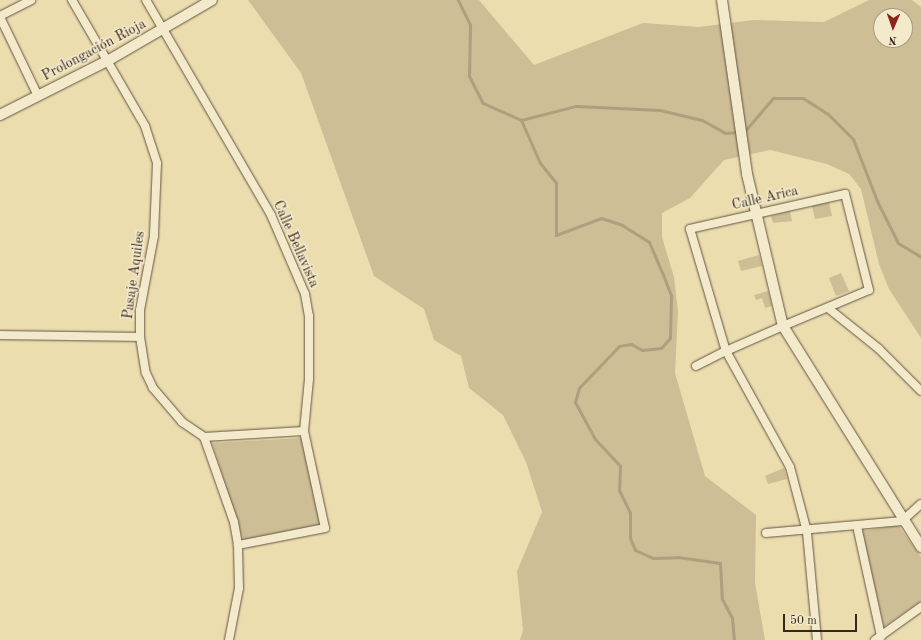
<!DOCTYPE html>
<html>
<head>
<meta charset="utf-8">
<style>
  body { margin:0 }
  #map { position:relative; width:921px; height:640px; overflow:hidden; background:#ecddaf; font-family:"Old Standard TT",serif }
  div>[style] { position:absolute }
  .green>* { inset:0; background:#cdbe96 }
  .stream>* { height:3px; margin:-1.5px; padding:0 1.5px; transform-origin:1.5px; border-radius:1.5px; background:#ae9f7d }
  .roads { filter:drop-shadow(0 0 1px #635442) drop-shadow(0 0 1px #635442) }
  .minor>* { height:8px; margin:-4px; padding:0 4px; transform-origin:4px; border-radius:4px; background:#f3e9cb }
  .tertiary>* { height:10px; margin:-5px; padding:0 5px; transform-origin:5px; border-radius:5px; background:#f3e9cb }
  span { translate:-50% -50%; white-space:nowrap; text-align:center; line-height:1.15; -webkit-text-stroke:3px #f3e9cb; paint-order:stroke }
  .street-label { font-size:14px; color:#35271d }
  .north { position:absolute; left:873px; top:8px; width:40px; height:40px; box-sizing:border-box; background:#f3e9cb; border:1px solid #a79b85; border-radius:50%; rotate:182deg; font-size:11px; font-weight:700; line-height:16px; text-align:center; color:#35271d }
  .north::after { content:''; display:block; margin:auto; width:14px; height:18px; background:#8f2418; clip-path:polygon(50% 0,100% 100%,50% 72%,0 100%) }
  .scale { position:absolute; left:783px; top:614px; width:74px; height:18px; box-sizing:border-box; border:2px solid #35271d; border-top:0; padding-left:5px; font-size:12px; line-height:14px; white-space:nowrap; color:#35271d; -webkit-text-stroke:3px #f3e9cb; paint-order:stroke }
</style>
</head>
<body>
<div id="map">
  <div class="green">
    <div style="clip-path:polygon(evenodd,248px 0,479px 0,534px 65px,643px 23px,699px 27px,753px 20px,824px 22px,869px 0,912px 0,921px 7px,921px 338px,889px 289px,879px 264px,861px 189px,849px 174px,827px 164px,770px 150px,724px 160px,690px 198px,662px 213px,662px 237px,674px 277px,678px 312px,675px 373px,705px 476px,756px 515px,755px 583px,765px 640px,520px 640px,523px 630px,517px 571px,542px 512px,526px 462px,503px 415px,469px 388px,461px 356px,434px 340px,424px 309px,374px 276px,301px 73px,248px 0,881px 16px,905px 16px,905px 40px,881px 40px,881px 16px)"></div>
    <div style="clip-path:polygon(829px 202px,832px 216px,815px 219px,812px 206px)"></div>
    <div style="clip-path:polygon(790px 211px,792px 221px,773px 223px,771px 216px)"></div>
    <div style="clip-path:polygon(759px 255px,762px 266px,741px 271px,738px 261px)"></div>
    <div style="clip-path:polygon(841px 273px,849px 291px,836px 296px,829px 278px)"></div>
    <div style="clip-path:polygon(768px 291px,772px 306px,765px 308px,762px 298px,756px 300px,754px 295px)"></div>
    <div style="clip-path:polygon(302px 438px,320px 525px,243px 540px,212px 443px)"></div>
    <div style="clip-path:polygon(784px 468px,787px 479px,768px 484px,765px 476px)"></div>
    <div style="clip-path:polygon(898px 525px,921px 557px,921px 601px,884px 627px,862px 531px)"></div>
  </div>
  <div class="stream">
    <div style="left:458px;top:0;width:28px;rotate:64deg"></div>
    <div style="left:470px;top:25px;width:51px;rotate:91.1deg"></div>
    <div style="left:469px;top:76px;width:30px;rotate:63deg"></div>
    <div style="left:483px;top:103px;width:42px;rotate:24.1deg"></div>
    <div style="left:521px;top:120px;width:57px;rotate:-14.3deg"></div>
    <div style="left:576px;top:106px;width:84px;rotate:2.7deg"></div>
    <div style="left:660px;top:110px;width:43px;rotate:13.4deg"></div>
    <div style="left:702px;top:120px;width:26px;rotate:29deg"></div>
    <div style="left:725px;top:133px;width:13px;rotate:-4deg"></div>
    <div style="left:521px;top:120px;width:47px;rotate:66.2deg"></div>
    <div style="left:540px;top:163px;width:26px;rotate:51deg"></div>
    <div style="left:556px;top:183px;width:52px;rotate:90deg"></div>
    <div style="left:556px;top:235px;width:48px;rotate:-20.7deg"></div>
    <div style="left:601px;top:218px;width:22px;rotate:18deg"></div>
    <div style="left:622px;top:225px;width:32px;rotate:32deg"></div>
    <div style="left:649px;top:242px;width:33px;rotate:67deg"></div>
    <div style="left:662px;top:272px;width:26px;rotate:69deg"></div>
    <div style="left:671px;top:296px;width:42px;rotate:91.4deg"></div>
    <div style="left:670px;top:338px;width:13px;rotate:132deg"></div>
    <div style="left:661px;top:348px;width:19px;rotate:174deg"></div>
    <div style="left:642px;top:350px;width:13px;rotate:-151deg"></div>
    <div style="left:631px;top:344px;width:12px;rotate:171deg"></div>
    <div style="left:619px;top:346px;width:58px;rotate:133.6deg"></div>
    <div style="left:579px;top:388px;width:15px;rotate:106deg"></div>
    <div style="left:575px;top:402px;width:42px;rotate:61.6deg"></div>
    <div style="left:595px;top:439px;width:37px;rotate:47deg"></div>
    <div style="left:620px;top:466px;width:24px;rotate:92deg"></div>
    <div style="left:619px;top:490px;width:25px;rotate:64deg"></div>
    <div style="left:630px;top:513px;width:25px;rotate:90deg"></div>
    <div style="left:630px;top:538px;width:13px;rotate:67deg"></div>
    <div style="left:635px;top:550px;width:20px;rotate:24deg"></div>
    <div style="left:653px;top:558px;width:25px;rotate:-2deg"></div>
    <div style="left:678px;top:557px;width:42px;rotate:8.1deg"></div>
    <div style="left:720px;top:563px;width:36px;rotate:87deg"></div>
    <div style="left:722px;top:599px;width:21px;rotate:62deg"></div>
    <div style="left:732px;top:618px;width:22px;rotate:85deg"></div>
    <div style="left:744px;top:132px;width:45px;rotate:-49.5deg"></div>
    <div style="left:773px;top:98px;width:30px"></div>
    <div style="left:803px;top:98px;width:30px;rotate:33deg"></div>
    <div style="left:828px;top:114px;width:35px;rotate:45deg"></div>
    <div style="left:853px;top:139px;width:66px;rotate:68.8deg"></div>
    <div style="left:877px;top:201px;width:47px;rotate:63.4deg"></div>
    <div style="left:898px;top:243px;width:27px;rotate:31deg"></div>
  </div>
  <div class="roads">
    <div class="minor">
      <div style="left:72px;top:0;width:146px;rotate:59.9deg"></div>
      <div style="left:145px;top:126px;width:39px;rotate:72deg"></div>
      <div style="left:157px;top:163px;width:73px;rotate:92.4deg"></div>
      <div style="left:154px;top:236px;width:75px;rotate:100.7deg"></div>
      <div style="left:140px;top:310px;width:27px;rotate:90deg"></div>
      <div style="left:140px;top:337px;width:36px;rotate:81deg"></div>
      <div style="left:146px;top:373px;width:17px;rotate:65deg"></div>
      <div style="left:153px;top:388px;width:45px;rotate:49.5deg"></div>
      <div style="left:182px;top:422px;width:27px;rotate:34deg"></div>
      <div style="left:204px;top:437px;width:90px;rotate:70.6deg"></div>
      <div style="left:234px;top:522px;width:23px;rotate:80deg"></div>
      <div style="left:238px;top:545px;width:43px;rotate:88.7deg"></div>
      <div style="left:239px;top:588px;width:53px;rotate:100.9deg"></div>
      <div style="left:146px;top:0;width:249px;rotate:59.8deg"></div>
      <div style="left:271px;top:215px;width:86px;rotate:66.7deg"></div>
      <div style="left:305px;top:294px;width:22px;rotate:80deg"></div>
      <div style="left:309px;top:316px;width:63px;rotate:90deg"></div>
      <div style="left:309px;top:379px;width:52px;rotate:95.5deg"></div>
      <div style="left:304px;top:431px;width:99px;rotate:77.8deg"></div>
      <div style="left:325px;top:528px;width:89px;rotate:168.9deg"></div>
      <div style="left:0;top:16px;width:35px;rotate:-27deg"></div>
      <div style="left:0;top:17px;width:88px;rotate:64.3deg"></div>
      <div style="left:828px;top:308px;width:65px;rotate:38.8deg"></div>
      <div style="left:879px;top:349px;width:59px;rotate:45deg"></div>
      <div style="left:0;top:335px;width:140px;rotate:0.8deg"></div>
      <div style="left:696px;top:366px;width:34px;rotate:-27deg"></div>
      <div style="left:726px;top:351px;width:62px;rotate:-23.7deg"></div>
      <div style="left:783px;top:326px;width:93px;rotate:-22.7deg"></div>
      <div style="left:869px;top:290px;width:99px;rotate:-104deg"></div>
      <div style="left:845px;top:194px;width:159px;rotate:167.3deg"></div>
      <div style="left:690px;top:229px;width:127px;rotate:73.6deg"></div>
      <div style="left:726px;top:351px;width:132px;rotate:61.1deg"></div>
      <div style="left:790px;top:467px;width:67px;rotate:75.3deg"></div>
      <div style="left:807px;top:532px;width:108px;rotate:84.7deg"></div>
      <div style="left:204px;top:437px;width:100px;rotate:-3.4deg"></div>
      <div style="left:857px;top:526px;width:113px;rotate:77.7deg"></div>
      <div style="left:766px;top:533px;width:137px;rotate:-5deg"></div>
      <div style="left:902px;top:521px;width:25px;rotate:-42deg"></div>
      <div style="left:875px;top:640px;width:57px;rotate:-35.7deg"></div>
    </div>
    <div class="tertiary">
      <div style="left:722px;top:0;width:176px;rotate:81.8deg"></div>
      <div style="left:747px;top:174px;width:156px;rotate:76.7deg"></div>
      <div style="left:783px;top:326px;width:261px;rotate:58deg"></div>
      <div style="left:0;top:115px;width:122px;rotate:-26.8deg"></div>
      <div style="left:109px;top:60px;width:119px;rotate:-30.2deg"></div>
    </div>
  </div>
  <div class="street-label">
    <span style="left:94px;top:50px;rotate:-28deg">Prolongación Rioja</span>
    <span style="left:765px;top:198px;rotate:-13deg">Calle Arica</span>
    <span style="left:296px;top:244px;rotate:66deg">Calle Bellavista</span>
    <span style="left:134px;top:275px;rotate:-82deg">Pasaje Aquiles</span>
  </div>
  <div class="north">N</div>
  <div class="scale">50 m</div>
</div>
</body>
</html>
